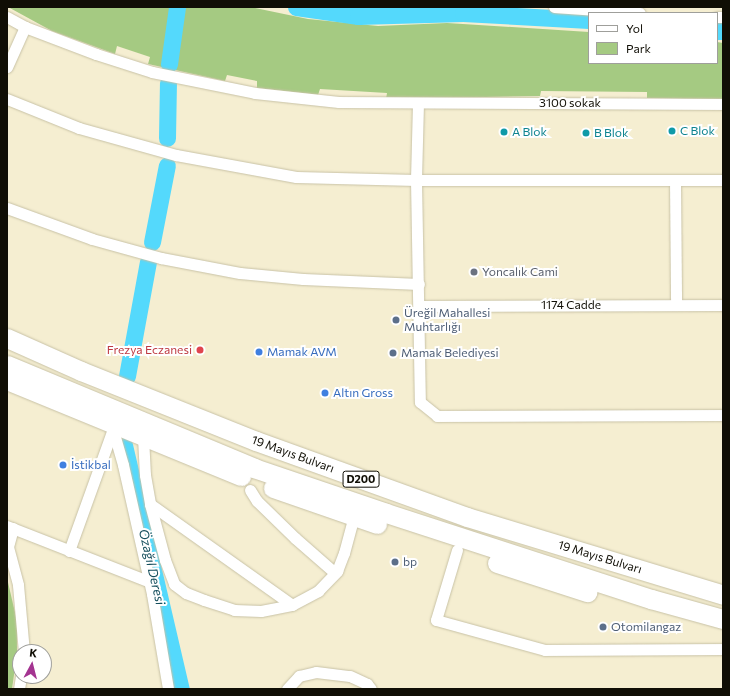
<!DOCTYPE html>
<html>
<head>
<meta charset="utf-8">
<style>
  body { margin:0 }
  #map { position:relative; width:730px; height:696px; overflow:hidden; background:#f5eed1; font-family:Commissioner,sans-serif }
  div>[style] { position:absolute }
  .green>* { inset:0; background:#a5ca82 }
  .river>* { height:17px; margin:-8.5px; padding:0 8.5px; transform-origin:8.5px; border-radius:8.5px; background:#54d9fc }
  .roads { filter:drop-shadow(0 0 1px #c8c2a6) drop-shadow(0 0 1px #c8c2a6) }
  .minor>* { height:11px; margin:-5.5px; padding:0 5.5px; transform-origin:5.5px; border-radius:5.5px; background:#fff }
  .trunk>* { height:19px; margin:-9.5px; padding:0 9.5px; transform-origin:9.5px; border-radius:9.5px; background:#fff }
  .dots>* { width:11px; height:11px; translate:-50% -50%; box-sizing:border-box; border:2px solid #fff; border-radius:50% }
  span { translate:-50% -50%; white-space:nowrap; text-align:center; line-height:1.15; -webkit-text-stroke:4px #fff; paint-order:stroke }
  .shield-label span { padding:1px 3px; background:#fff; border:1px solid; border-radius:3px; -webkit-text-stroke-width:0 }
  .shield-label { font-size:11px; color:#100e05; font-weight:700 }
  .street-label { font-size:12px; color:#100e05 }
  .culture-label { font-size:12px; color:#0d838f }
  .left { translate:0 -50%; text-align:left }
  .worship-label { font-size:12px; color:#5b616d }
  .service-label { font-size:12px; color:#4e5e75 }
  .health-label { font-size:12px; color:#be3a42 }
  .right { translate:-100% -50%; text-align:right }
  .shop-label { font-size:12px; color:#366cbe }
  .water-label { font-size:13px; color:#164f5d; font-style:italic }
  .frame { position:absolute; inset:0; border:8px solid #100e05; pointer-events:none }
  .legend { position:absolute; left:588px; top:12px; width:130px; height:52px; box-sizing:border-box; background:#fff; border:1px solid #9f9f9b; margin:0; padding:5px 7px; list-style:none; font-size:12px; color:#100e05 }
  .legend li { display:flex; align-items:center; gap:8px; height:20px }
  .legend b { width:20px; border:1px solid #9f9f9b }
  .north { position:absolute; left:12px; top:644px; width:40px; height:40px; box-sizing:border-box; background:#fff; border:1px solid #9f9f9b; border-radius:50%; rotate:7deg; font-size:11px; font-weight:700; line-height:16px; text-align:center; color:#100e05 }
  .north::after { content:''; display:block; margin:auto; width:14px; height:18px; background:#a43491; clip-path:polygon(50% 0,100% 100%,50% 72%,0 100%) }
</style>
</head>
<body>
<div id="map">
  <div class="green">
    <div style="clip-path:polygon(8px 7px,250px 7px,308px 19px,378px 26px,447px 23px,589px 32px,589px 63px,717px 63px,717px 42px,723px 43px,723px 100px,647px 98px,647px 92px,541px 91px,540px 96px,386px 99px,387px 93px,320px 89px,318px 95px,257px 88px,257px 81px,227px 75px,225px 81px,148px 64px,150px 57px,117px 46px,115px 54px,52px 31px)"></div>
    <div style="clip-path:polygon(7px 578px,17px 621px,17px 654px,12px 689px,7px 689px)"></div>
  </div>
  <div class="river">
    <div style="left:296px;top:7px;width:63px;rotate:8.3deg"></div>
    <div style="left:358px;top:16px;width:105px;rotate:-1.6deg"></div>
    <div style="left:463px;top:13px;width:126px;rotate:3.2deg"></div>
    <div style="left:717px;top:31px;width:6px"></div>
    <div style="left:169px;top:64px;width:58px;rotate:-82deg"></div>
    <div style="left:167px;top:138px;width:55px;rotate:-89deg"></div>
    <div style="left:152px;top:242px;width:78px;rotate:-79deg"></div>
    <div style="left:127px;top:376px;width:116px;rotate:-79.6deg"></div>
    <div style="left:124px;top:445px;width:251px;rotate:76.9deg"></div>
  </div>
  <div class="roads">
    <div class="minor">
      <div style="left:554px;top:7px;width:86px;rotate:4deg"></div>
      <div style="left:7px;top:17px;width:21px;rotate:29deg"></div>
      <div style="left:717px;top:17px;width:6px"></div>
      <div style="left:7px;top:67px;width:44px;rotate:-65.8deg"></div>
      <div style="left:25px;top:27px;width:76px;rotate:20.8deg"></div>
      <div style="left:96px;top:54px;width:59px;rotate:17.8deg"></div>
      <div style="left:152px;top:72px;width:105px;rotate:11.5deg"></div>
      <div style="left:255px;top:93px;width:84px;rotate:6.1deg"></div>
      <div style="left:339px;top:102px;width:384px;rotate:0.3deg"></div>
      <div style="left:7px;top:99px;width:78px;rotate:21.9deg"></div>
      <div style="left:79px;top:128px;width:101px;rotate:15.6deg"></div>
      <div style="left:176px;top:155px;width:122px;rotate:10.4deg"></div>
      <div style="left:296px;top:177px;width:120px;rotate:1.4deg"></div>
      <div style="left:416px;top:180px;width:307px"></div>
      <div style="left:418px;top:103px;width:77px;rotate:91.5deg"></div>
      <div style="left:416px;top:180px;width:222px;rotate:89deg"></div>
      <div style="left:420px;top:402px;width:22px;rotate:39deg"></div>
      <div style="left:437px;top:416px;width:286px;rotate:-0.2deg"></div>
      <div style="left:675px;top:180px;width:125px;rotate:89.5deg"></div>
      <div style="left:7px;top:208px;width:90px;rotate:20deg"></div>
      <div style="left:92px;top:239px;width:72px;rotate:15.4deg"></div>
      <div style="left:161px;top:258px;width:80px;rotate:10.8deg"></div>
      <div style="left:240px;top:273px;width:63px;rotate:5.4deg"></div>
      <div style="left:303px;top:279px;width:116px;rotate:2.5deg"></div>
      <div style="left:420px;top:306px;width:303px;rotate:-0.2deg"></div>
      <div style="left:113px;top:430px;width:36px;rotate:74deg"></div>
      <div style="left:123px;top:465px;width:132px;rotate:77.3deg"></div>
      <div style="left:152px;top:594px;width:96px;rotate:80.4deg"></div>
      <div style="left:143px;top:437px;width:38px;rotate:87deg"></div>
      <div style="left:145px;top:475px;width:29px;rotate:80deg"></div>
      <div style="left:150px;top:504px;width:58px;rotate:75deg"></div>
      <div style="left:165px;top:560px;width:26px;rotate:69deg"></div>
      <div style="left:174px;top:584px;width:15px;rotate:37deg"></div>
      <div style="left:186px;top:593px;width:19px;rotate:21deg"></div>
      <div style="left:204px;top:600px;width:32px;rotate:18deg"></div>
      <div style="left:234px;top:610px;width:27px;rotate:2deg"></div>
      <div style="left:261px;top:611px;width:32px;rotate:-11deg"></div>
      <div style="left:292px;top:605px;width:30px;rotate:-28deg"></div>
      <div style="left:318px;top:591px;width:28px;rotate:-46deg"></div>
      <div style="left:337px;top:571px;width:19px;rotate:-69deg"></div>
      <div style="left:344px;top:553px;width:38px;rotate:-75deg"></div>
      <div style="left:250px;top:490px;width:13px;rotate:58deg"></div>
      <div style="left:257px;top:501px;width:53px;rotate:44.2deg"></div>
      <div style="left:295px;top:538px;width:53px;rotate:41.2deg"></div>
      <div style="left:150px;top:504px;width:174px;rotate:35.4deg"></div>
      <div style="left:7px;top:526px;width:150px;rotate:21.4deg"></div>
      <div style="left:13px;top:528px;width:20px;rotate:105deg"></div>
      <div style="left:8px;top:547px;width:39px;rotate:75deg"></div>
      <div style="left:18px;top:585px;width:67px;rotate:84.9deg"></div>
      <div style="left:457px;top:550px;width:73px;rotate:106.7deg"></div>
      <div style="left:436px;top:620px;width:113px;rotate:15.4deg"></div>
      <div style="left:545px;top:650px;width:178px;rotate:-0.3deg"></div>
      <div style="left:69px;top:551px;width:130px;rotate:-70.2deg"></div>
      <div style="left:19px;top:689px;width:13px;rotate:-81deg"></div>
      <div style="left:287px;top:689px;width:18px;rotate:-47deg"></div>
      <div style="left:299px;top:676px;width:17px;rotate:-13deg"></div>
      <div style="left:316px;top:672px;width:34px;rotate:7deg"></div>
      <div style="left:350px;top:676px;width:19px;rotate:25deg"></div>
      <div style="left:367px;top:684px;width:6px;rotate:51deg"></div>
    </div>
    <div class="trunk">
      <div style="left:7px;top:338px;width:81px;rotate:24deg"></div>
      <div style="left:81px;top:371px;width:188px;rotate:21.8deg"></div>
      <div style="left:256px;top:441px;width:224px;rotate:19.8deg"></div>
      <div style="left:467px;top:517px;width:268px;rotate:16.9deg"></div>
      <div style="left:7px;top:365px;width:268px;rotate:22.6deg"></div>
      <div style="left:254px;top:468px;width:139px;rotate:18.8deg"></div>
      <div style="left:386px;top:513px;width:279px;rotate:18deg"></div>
      <div style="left:651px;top:599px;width:75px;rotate:15.5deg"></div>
      <div style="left:7px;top:380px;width:253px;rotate:22.3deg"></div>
      <div style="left:273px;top:488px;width:110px;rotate:19.1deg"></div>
      <div style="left:497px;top:563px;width:95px;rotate:17.9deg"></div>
    </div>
  </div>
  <div class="dots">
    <div style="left:672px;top:131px;background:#0f9aa8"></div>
    <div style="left:504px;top:132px;background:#0f9aa8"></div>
    <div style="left:586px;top:133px;background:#0f9aa8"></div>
    <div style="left:474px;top:272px;background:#6b7280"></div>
    <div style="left:396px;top:320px;background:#5c6f8a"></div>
    <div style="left:200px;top:350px;background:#e0444e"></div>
    <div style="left:259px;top:352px;background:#3f7fe0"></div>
    <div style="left:393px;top:353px;background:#5c6f8a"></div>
    <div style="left:325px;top:393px;background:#3f7fe0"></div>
    <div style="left:63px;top:465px;background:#3f7fe0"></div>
    <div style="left:395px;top:562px;background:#5c6f8a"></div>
    <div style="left:603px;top:627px;background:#5c6f8a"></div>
  </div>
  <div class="shield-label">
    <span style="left:361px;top:479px">D200</span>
  </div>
  <div class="street-label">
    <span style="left:570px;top:103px">3100 sokak</span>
    <span style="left:571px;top:305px">1174 Cadde</span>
    <span style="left:293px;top:454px;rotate:20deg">19 Mayıs Bulvarı</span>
    <span style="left:600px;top:557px;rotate:17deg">19 Mayıs Bulvarı</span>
  </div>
  <div class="culture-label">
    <span class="left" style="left:680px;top:131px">C Blok</span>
    <span class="left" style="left:512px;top:132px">A Blok</span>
    <span class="left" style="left:594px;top:133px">B Blok</span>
  </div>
  <div class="worship-label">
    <span class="left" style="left:482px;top:272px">Yoncalık Cami</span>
  </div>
  <div class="service-label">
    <span class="left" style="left:404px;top:320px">Üreğil Mahallesi<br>Muhtarlığı</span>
    <span class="left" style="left:401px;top:353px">Mamak Belediyesi</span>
    <span class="left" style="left:403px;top:562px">bp</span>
    <span class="left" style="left:611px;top:627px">Otomilangaz</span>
  </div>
  <div class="health-label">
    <span class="right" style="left:192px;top:350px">Frezya Eczanesi</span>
  </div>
  <div class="shop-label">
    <span class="left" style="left:267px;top:352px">Mamak AVM</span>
    <span class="left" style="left:333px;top:393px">Altın Gross</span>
    <span class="left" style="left:71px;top:465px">İstikbal</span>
  </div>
  <div class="water-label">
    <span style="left:152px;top:567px;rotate:77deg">Özağıl Deresi</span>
  </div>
  <div class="frame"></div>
  <ul class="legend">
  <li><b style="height:5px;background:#fff"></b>Yol</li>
  <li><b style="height:11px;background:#a5ca82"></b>Park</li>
  </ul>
  <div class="north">K</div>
</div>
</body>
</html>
